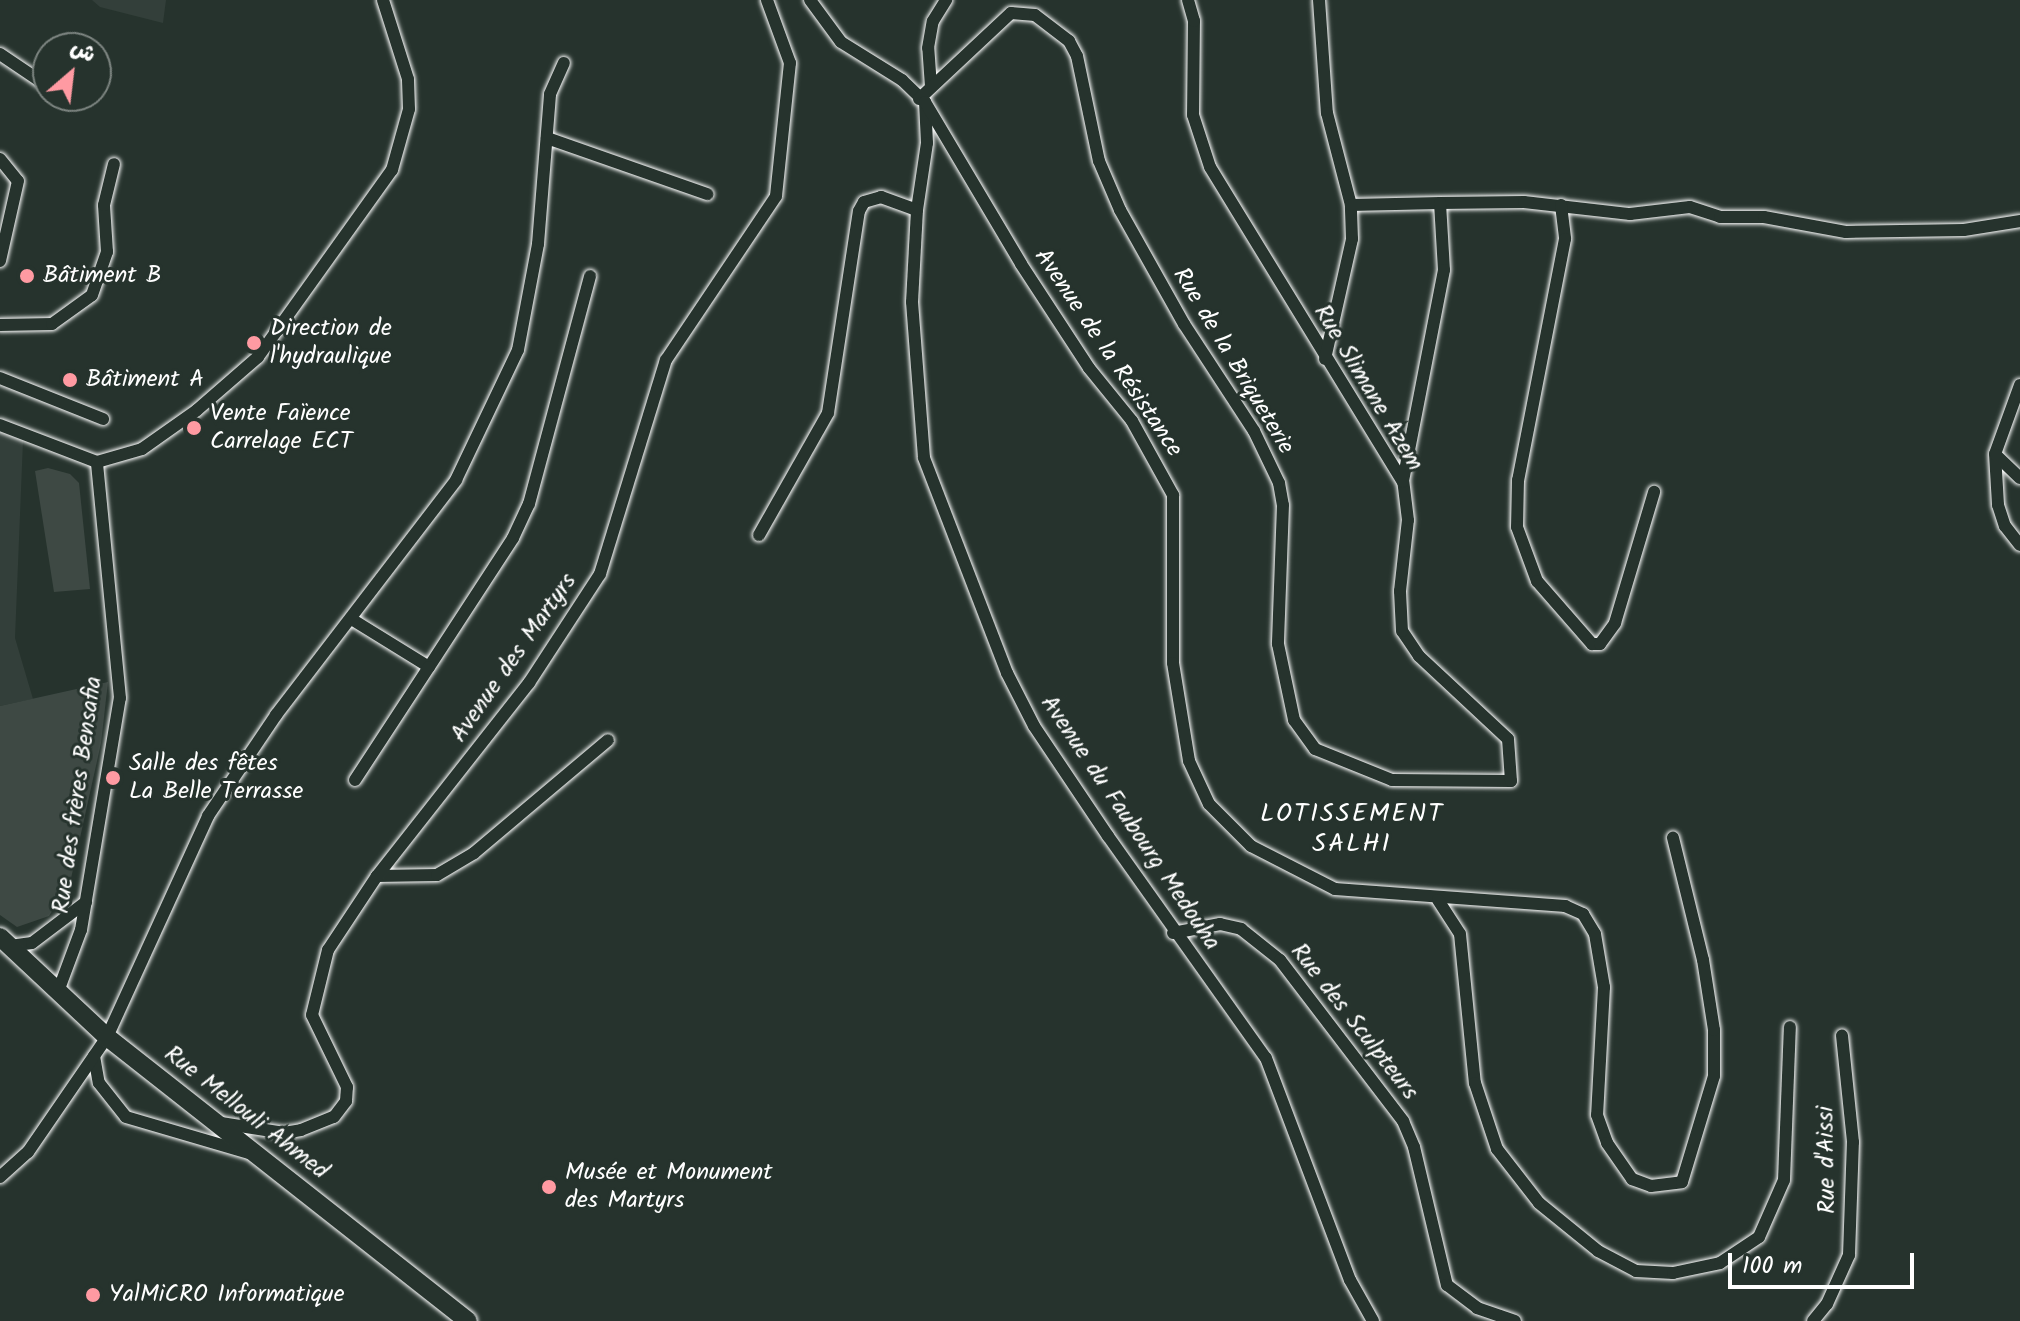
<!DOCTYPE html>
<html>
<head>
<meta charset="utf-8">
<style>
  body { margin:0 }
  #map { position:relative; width:2020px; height:1321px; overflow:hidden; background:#26332d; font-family:Kalam,"Playpen Sans Arabic",sans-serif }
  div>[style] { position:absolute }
  .built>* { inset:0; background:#333f3a }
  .green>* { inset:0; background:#3e4944 }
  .roads { filter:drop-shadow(0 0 2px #fff) drop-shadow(0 0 2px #fff) }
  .street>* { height:12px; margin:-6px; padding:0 6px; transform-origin:6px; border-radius:6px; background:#26332d }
  .secondary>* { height:18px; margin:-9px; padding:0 9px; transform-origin:9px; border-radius:9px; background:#26332d }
  .dots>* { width:22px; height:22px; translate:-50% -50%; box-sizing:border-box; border:4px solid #26332d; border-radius:50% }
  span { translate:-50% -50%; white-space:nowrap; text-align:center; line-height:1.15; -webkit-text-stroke:6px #26332d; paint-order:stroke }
  .poi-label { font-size:24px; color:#fff }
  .left { translate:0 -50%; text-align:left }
  .street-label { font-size:24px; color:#fff }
  .neighbourhood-label { font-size:26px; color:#fff; letter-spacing:2px }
  .north { position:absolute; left:32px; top:32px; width:80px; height:80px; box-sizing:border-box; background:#26332d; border:2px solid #7d8581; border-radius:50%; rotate:28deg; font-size:22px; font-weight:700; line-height:32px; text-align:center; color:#fff }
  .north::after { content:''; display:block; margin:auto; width:28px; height:36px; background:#ff9aa2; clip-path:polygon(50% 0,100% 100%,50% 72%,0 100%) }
  .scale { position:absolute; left:1728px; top:1253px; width:186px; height:36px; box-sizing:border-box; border:4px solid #fff; border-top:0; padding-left:10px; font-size:24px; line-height:28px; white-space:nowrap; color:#fff; -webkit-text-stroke:6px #26332d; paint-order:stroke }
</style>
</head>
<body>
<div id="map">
  <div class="built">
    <div style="clip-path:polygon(92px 0,166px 0,163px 23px,100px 7px)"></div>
    <div style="clip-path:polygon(0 431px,23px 441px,15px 638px,33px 699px,0 706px)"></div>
  </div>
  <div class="green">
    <div style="clip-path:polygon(48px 468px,70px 474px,79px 483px,90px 589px,54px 592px,35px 471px)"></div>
    <div style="clip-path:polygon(108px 682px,101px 743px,70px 883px,49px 916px,17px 927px,0 915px,0 706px)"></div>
  </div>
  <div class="roads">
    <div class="street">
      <div style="left:810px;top:0;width:52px;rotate:53.6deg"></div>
      <div style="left:841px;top:42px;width:72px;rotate:31.9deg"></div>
      <div style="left:902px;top:80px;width:32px;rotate:44deg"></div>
      <div style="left:925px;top:102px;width:41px;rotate:87.2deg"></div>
      <div style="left:927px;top:143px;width:68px;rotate:98.5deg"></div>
      <div style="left:917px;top:210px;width:92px;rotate:93.1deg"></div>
      <div style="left:912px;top:302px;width:156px;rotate:85.6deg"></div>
      <div style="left:924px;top:458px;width:230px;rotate:68.9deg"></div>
      <div style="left:1007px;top:673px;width:59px;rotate:63deg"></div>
      <div style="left:1034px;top:726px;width:133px;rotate:56.1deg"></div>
      <div style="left:1108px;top:836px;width:272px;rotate:54.6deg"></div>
      <div style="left:1266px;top:1058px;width:237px;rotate:69.3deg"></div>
      <div style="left:1350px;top:1280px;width:47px;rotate:60.7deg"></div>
      <div style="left:1319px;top:0;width:113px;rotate:86deg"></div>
      <div style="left:1327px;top:113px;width:95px;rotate:75.4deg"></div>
      <div style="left:0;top:54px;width:55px;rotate:34deg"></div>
      <div style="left:931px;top:87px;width:39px;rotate:-94deg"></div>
      <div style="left:928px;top:48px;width:27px;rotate:-80deg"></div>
      <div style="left:933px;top:21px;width:25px;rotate:-58deg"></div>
      <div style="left:919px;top:99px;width:126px;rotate:-43.1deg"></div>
      <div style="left:1011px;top:13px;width:24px;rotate:5deg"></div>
      <div style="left:1035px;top:15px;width:43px;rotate:37.4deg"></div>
      <div style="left:1069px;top:41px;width:17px;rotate:62deg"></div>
      <div style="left:1077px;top:56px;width:107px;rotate:78.2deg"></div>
      <div style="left:1099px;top:161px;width:53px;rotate:66.8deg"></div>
      <div style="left:1120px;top:210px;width:131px;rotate:60.7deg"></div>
      <div style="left:1184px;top:324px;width:128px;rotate:56.8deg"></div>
      <div style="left:1254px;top:431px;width:58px;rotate:64.3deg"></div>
      <div style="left:1279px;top:483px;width:22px;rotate:80deg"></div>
      <div style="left:1283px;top:505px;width:139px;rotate:92.1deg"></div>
      <div style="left:1278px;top:644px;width:78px;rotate:78.1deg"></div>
      <div style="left:1294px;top:720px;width:36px;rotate:54deg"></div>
      <div style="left:1315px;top:749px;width:83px;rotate:21.9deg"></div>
      <div style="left:1392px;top:780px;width:119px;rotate:0.5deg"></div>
      <div style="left:1511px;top:781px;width:42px;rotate:-94.1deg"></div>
      <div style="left:1508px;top:739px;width:122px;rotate:-137deg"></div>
      <div style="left:1419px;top:656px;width:30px;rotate:-124deg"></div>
      <div style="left:1402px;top:631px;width:40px;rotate:-92.9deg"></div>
      <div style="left:1400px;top:591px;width:71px;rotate:-83.6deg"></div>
      <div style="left:1408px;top:520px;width:38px;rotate:-97deg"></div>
      <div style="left:1403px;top:482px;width:369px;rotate:-121.5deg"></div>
      <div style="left:1210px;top:167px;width:55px;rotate:-108.1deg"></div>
      <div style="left:1193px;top:115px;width:94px;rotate:-89.4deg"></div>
      <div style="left:1194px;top:21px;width:22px;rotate:-106deg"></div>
      <div style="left:925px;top:102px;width:188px;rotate:59.3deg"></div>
      <div style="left:1021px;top:264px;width:124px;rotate:56.8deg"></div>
      <div style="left:1089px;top:368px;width:68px;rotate:50.9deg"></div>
      <div style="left:1132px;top:421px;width:85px;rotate:61deg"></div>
      <div style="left:1173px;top:495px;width:168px;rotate:90deg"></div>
      <div style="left:1173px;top:663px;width:99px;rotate:80.7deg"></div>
      <div style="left:1189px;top:761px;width:47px;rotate:65.1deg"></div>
      <div style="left:1209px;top:804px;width:59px;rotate:45deg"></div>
      <div style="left:1251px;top:846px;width:94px;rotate:27.1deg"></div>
      <div style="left:1335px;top:889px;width:231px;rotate:4.2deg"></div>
      <div style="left:1565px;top:906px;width:20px;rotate:24deg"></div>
      <div style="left:1583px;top:914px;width:23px;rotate:59deg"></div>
      <div style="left:1595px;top:934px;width:54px;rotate:80.4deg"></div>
      <div style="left:1604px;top:987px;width:128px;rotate:93.1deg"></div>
      <div style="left:1597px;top:1115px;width:30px;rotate:70deg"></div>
      <div style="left:1607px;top:1143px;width:44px;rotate:55.2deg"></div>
      <div style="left:1632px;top:1179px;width:20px;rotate:20deg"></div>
      <div style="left:1651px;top:1186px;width:31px;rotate:-7deg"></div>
      <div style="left:1682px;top:1182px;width:111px;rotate:-73.2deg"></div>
      <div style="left:1714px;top:1076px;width:46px;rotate:-90deg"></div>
      <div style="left:1714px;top:1030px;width:71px;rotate:-98.9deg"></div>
      <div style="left:1703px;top:960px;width:126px;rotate:-103.8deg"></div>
      <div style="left:547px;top:138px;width:170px;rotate:19.3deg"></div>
      <div style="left:0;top:159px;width:28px;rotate:51deg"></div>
      <div style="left:18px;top:181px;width:82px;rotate:102.7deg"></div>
      <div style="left:1440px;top:203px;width:84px;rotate:-0.7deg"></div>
      <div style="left:1524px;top:202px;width:107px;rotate:6.5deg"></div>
      <div style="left:1630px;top:214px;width:60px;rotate:-6.7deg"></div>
      <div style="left:1690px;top:207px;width:32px;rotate:18deg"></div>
      <div style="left:1720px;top:217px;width:44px"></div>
      <div style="left:1764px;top:217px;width:83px;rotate:10.4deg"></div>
      <div style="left:1846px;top:232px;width:118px;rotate:-1deg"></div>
      <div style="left:1964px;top:230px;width:57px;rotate:-9.1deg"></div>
      <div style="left:1561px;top:205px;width:34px;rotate:83deg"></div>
      <div style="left:1565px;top:239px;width:246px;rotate:101deg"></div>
      <div style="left:1518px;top:480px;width:47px;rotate:91.2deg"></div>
      <div style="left:1517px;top:527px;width:58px;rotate:69.7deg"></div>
      <div style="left:1537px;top:581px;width:84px;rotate:48.9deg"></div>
      <div style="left:1592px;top:644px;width:8px"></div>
      <div style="left:1600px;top:644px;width:26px;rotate:-54deg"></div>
      <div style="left:1615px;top:623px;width:137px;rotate:-73.4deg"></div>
      <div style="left:0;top:325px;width:52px;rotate:-1.1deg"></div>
      <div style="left:52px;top:324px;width:49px;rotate:-35.9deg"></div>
      <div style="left:92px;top:295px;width:46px;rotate:-70.8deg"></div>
      <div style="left:107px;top:252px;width:47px;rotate:-93.7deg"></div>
      <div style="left:104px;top:205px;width:42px;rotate:-76.3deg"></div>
      <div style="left:1325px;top:359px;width:123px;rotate:-77.3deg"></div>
      <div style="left:1352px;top:239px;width:34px;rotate:-92deg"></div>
      <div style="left:1351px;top:205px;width:89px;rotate:-1.3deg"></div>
      <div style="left:1440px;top:203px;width:67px;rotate:86.6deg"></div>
      <div style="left:1444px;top:270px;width:215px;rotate:101deg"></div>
      <div style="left:0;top:378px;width:111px;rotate:21.7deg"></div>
      <div style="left:2020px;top:385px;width:73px;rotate:109.9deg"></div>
      <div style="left:1995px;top:454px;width:51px;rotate:86.6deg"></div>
      <div style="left:1998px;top:505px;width:22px;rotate:72deg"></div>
      <div style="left:2005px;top:526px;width:24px;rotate:52deg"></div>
      <div style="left:0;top:425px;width:104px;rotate:20.9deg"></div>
      <div style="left:1996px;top:455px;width:33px;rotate:44deg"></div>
      <div style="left:97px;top:462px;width:47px;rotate:-16.1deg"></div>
      <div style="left:142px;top:449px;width:67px;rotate:-35.3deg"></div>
      <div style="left:197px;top:410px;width:81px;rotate:-41deg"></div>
      <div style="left:258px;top:357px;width:230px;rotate:-54.4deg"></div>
      <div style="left:392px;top:170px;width:63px;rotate:-74.4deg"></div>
      <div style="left:409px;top:109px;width:30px;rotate:-92deg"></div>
      <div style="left:408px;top:79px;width:83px;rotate:-107.6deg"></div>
      <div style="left:759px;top:535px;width:140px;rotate:-60.5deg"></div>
      <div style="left:828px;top:413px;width:204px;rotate:-81.3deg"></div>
      <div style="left:859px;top:211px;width:10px;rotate:-61deg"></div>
      <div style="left:864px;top:202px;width:18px;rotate:-16deg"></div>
      <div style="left:881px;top:197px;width:38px;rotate:20deg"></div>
      <div style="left:353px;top:620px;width:89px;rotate:31.7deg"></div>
      <div style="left:429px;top:667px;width:154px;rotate:-56.9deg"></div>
      <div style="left:513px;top:538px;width:38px;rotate:-65deg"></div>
      <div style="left:529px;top:504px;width:236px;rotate:-75deg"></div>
      <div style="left:355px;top:780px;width:135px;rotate:-56.8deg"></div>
      <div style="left:377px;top:876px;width:60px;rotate:-1deg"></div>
      <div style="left:437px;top:875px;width:43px;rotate:-30.7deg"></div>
      <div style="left:474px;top:853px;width:175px;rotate:-40.1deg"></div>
      <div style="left:1438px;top:900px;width:40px;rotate:57.1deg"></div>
      <div style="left:1460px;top:934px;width:150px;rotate:84.3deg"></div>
      <div style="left:1475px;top:1083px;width:70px;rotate:71.6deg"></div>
      <div style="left:1497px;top:1149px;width:68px;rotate:52.1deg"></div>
      <div style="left:1539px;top:1203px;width:76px;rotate:39.1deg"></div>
      <div style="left:1598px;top:1251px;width:43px;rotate:27.8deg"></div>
      <div style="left:1636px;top:1271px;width:37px;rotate:3deg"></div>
      <div style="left:1673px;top:1273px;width:48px;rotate:-12deg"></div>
      <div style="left:1720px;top:1263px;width:47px;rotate:-33.7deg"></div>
      <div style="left:1759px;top:1237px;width:62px;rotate:-66.3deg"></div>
      <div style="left:1784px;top:1180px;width:153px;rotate:-87.8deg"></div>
      <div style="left:1173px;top:933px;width:48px;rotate:-10.8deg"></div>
      <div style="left:1220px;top:924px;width:22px;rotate:13deg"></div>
      <div style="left:1241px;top:929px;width:50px;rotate:38.5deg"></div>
      <div style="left:1280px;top:960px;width:203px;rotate:52.6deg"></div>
      <div style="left:1403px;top:1121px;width:28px;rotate:67deg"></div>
      <div style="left:1414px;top:1147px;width:142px;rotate:76.6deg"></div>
      <div style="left:1447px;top:1285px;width:38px;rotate:37deg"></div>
      <div style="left:1477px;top:1308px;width:40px;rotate:18.9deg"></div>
      <div style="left:10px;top:946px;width:22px;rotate:-8deg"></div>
      <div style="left:32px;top:943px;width:68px;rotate:-37.2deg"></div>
      <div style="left:59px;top:989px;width:63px;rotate:-69.6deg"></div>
      <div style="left:81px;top:930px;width:235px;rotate:-80.5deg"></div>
      <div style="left:120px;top:698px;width:237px;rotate:-95.6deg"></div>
      <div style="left:94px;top:1056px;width:27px;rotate:80deg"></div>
      <div style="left:99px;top:1083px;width:43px;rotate:51.5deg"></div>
      <div style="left:126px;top:1117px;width:128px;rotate:16.3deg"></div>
      <div style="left:221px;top:1123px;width:64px;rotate:9deg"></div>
      <div style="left:284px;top:1133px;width:17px;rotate:-10deg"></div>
      <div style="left:301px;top:1130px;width:35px;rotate:-22deg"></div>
      <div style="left:334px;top:1117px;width:20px;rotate:-53deg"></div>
      <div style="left:346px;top:1101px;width:14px;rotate:-86deg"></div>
      <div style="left:347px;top:1087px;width:80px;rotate:-115.9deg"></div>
      <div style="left:312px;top:1015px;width:67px;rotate:-76.2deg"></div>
      <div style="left:328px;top:950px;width:89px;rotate:-56.5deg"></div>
      <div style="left:377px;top:876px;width:246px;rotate:-51.8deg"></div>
      <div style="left:529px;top:683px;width:130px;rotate:-56.9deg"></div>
      <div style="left:600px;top:574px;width:224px;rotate:-72.9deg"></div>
      <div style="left:666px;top:360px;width:197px;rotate:-56.1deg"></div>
      <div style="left:776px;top:196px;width:134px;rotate:-84deg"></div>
      <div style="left:790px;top:63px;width:67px;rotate:-110.1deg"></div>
      <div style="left:0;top:1177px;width:38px;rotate:-42deg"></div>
      <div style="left:28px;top:1152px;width:140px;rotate:-55.5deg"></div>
      <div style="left:107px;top:1037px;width:243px;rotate:-65.4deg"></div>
      <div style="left:208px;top:816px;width:122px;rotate:-56deg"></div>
      <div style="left:276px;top:715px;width:296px;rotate:-52.5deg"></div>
      <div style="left:456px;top:480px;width:144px;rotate:-64.5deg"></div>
      <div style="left:518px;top:350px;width:108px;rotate:-79.3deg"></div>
      <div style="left:538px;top:244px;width:150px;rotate:-85.4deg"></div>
      <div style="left:550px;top:94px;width:34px;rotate:-66deg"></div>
      <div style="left:1813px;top:1321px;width:22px;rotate:-51deg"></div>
      <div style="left:1827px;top:1304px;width:54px;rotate:-65.8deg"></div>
      <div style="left:1849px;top:1255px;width:113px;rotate:-88deg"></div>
      <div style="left:1853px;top:1142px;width:107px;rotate:-95.9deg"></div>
    </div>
    <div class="secondary">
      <div style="left:0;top:937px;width:146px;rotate:43.1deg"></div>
      <div style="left:107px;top:1037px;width:459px;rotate:38.2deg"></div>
    </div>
  </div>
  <div class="dots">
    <div style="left:27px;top:276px;background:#ff9aa2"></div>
    <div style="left:254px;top:343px;background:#ff9aa2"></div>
    <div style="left:70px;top:380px;background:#ff9aa2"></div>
    <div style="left:194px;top:428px;background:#ff9aa2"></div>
    <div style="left:113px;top:778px;background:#ff9aa2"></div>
    <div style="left:549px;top:1187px;background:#ff9aa2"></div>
    <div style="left:93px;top:1295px;background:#ff9aa2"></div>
  </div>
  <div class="poi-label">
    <span class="left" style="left:43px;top:276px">Bâtiment B</span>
    <span class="left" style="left:270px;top:343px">Direction de<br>l'hydraulique</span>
    <span class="left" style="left:86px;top:380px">Bâtiment A</span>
    <span class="left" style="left:210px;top:428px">Vente Faïence<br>Carrelage ECT</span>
    <span class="left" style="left:129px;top:778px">Salle des fêtes<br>La Belle Terrasse</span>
    <span class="left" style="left:565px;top:1187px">Musée et Monument<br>des Martyrs</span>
    <span class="left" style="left:109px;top:1295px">YalMiCRO Informatique</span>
  </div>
  <div class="street-label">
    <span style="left:1108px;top:353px;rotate:56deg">Avenue de la Résistance</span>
    <span style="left:1233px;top:361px;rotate:59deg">Rue de la Briqueterie</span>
    <span style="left:1368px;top:388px;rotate:59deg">Rue Slimane Azem</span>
    <span style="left:514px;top:658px;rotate:-55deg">Avenue des Martyrs</span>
    <span style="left:78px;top:795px;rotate:-82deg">Rue des frères Bensafia</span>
    <span style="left:1130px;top:823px;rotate:56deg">Avenue du Faubourg Medouha</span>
    <span style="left:1354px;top:1022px;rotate:52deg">Rue des Sculpteurs</span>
    <span style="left:246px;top:1113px;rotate:38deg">Rue Mellouli Ahmed</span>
    <span style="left:1827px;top:1160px;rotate:-91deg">Rue d'Aissi</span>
  </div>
  <div class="neighbourhood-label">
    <span style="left:1352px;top:830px">LOTISSEMENT<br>SALHI</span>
  </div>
  <div class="north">ش</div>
  <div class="scale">100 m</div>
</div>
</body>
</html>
